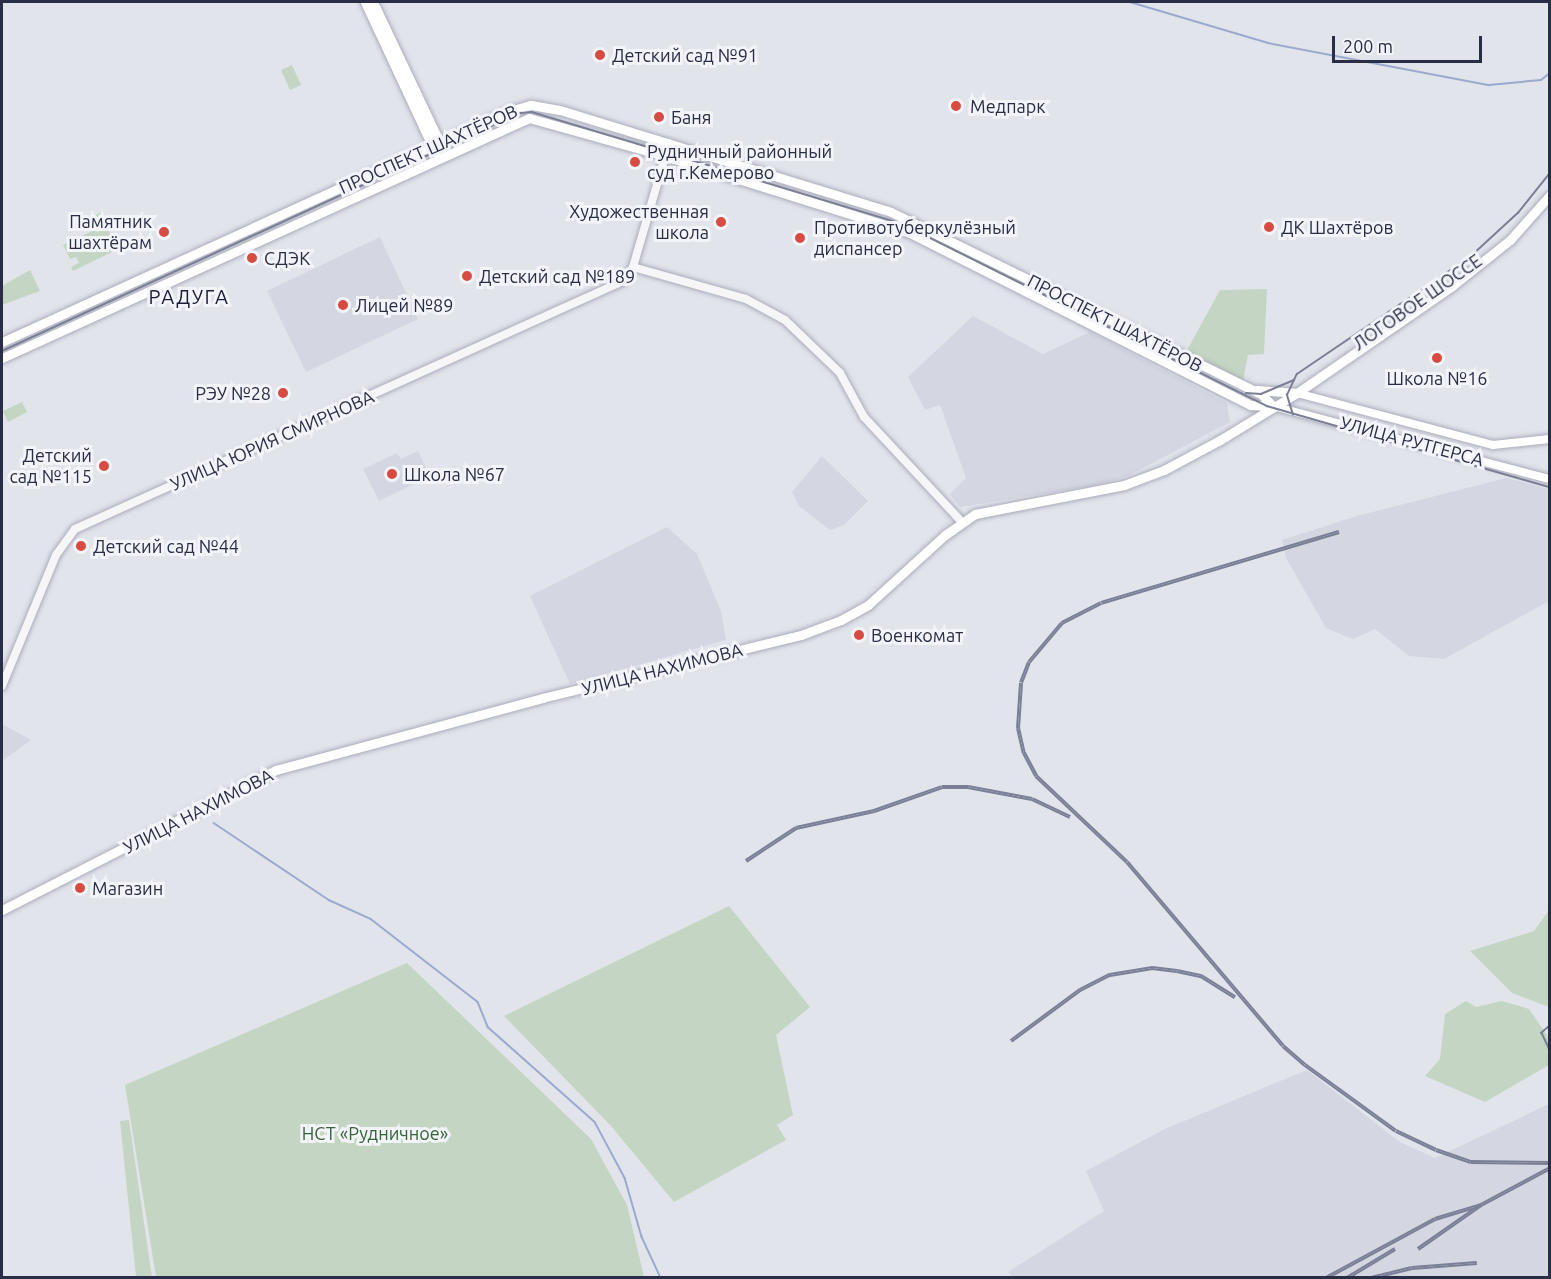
<!DOCTYPE html>
<html>
<head>
<meta charset="utf-8">
<style>
  body { margin:0 }
  #map { position:relative; width:1551px; height:1279px; overflow:hidden; background:#e2e4ec; font-family:Ubuntu,sans-serif }
  div>[style] { position:absolute }
  .built>* { inset:0; background:#d4d6e1 }
  .green>* { inset:0; background:#c4d6c3 }
  .stream>* { height:1.5px; margin:-0.75px; padding:0 0.75px; transform-origin:0.75px; border-radius:0.75px; background:#9ba9ce }
  .roads { filter:drop-shadow(0 0 2px #aaadba) drop-shadow(0 0 2px #aaadba) }
  .tertiary>* { height:8px; margin:-4px; padding:0 4px; transform-origin:4px; border-radius:4px; background:#f6f6f9 }
  .secondary>* { height:8px; margin:-4px; padding:0 4px; transform-origin:4px; border-radius:4px; background:#fff }
  .primary>* { height:9px; margin:-4.5px; padding:0 4.5px; transform-origin:4.5px; border-radius:4.5px; background:#fff }
  .tram>* { height:1.5px; margin:-0.75px; padding:0 0.75px; transform-origin:0.75px; border-radius:0.75px; background:#7b7f96 }
  .rail>* { height:4px; margin-top:-2px; transform-origin:0; background:repeating-linear-gradient(90deg,#f2f4f9 0 4.5px,#7b7f96 0 9px); box-sizing:border-box; border-block:2px solid #7b7f96 }
  .dots>* { width:16px; height:16px; translate:-50% -50%; box-sizing:border-box; border:3px solid #f2f4f9; border-radius:50% }
  span { translate:-50% -50%; white-space:nowrap; text-align:center; line-height:1.15; -webkit-text-stroke:6px #f2f4f9; paint-order:stroke }
  .poi-label { font-size:18px; color:#292d45 }
  .left { translate:0 -50%; text-align:left }
  .right { translate:-100% -50%; text-align:right }
  .street-label { font-size:18px; color:#292d45 }
  .park-label { font-size:18px; color:#356237 }
  .neighbourhood-label { font-size:20px; color:#1b1e36; letter-spacing:1.5px }
  .frame { position:absolute; inset:0; border:3px solid #292d45; pointer-events:none }
  .scale { position:absolute; left:1332px; top:36px; width:150px; height:27px; box-sizing:border-box; border:3px solid #292d45; border-top:0; padding-left:8px; font-size:18px; line-height:21px; white-space:nowrap; color:#292d45; -webkit-text-stroke:4px #f2f4f9; paint-order:stroke }
</style>
</head>
<body>
<div id="map">
  <div class="built">
    <div style="clip-path:polygon(380px 237px,418px 319px,306px 372px,267px 291px)"></div>
    <div style="clip-path:polygon(973px 316px,1043px 354px,1090px 332px,1227px 403px,1230px 422px,1130px 475px,1097px 485px,960px 507px,950px 494px,966px 478px,940px 405px,925px 410px,908px 377px)"></div>
    <div style="clip-path:polygon(418px 451px,427px 470px,411px 478px,414px 484px,379px 501px,363px 469px,397px 453px,401px 459px)"></div>
    <div style="clip-path:polygon(822px 456px,868px 501px,844px 525px,830px 530px,799px 506px,792px 492px)"></div>
    <div style="clip-path:polygon(1506px 478px,1549px 489px,1549px 601px,1444px 659px,1409px 656px,1375px 629px,1353px 639px,1326px 628px,1286px 558px,1282px 540px,1357px 516px)"></div>
    <div style="clip-path:polygon(667px 527px,697px 554px,721px 611px,726px 640px,570px 684px,530px 596px)"></div>
    <div style="clip-path:polygon(2px 724px,31px 740px,2px 761px)"></div>
    <div style="clip-path:polygon(1307px 1070px,1400px 1142px,1435px 1158px,1549px 1104px,1549px 1277px,1012px 1277px,1008px 1272px,1104px 1211px,1086px 1171px,1165px 1129px)"></div>
  </div>
  <div class="green">
    <div style="clip-path:polygon(292px 65px,301px 85px,290px 90px,281px 70px)"></div>
    <div style="clip-path:polygon(102px 212px,116px 250px,73px 271px,71px 267px,79px 263px,76px 257px,70px 259px,63px 245px,96px 229px,91px 217px)"></div>
    <div style="clip-path:polygon(30px 270px,40px 291px,2px 305px,2px 286px)"></div>
    <div style="clip-path:polygon(1267px 289px,1264px 354px,1248px 355px,1243px 381px,1186px 352px,1220px 290px)"></div>
    <div style="clip-path:polygon(22px 402px,27px 412px,8px 422px,3px 411px)"></div>
    <div style="clip-path:polygon(729px 906px,810px 1007px,776px 1035px,793px 1115px,777px 1125px,786px 1140px,674px 1202px,611px 1126px,504px 1016px)"></div>
    <div style="clip-path:polygon(1549px 910px,1549px 1007px,1512px 993px,1470px 951px,1534px 931px)"></div>
    <div style="clip-path:polygon(407px 963px,591px 1139px,627px 1205px,644px 1277px,156px 1277px,125px 1085px)"></div>
    <div style="clip-path:polygon(1466px 1001px,1476px 1007px,1502px 1001px,1529px 1009px,1549px 1038px,1549px 1065px,1485px 1102px,1425px 1076px,1440px 1059px,1445px 1014px)"></div>
    <div style="clip-path:polygon(129px 1120px,150px 1264px,152px 1277px,136px 1277px,120px 1121px)"></div>
  </div>
  <div class="stream">
    <div style="left:1130px;top:2px;width:144px;rotate:16.5deg"></div>
    <div style="left:1268px;top:43px;width:225px;rotate:10.8deg"></div>
    <div style="left:1489px;top:85px;width:52px;rotate:-5.5deg"></div>
    <div style="left:1541px;top:80px;width:11px;rotate:-38deg"></div>
    <div style="left:214px;top:823px;width:138px;rotate:33.8deg"></div>
    <div style="left:329px;top:900px;width:46px;rotate:24.3deg"></div>
    <div style="left:371px;top:919px;width:135px;rotate:37.8deg"></div>
    <div style="left:478px;top:1002px;width:27px;rotate:68deg"></div>
    <div style="left:488px;top:1027px;width:143px;rotate:41.6deg"></div>
    <div style="left:595px;top:1122px;width:64px;rotate:61.8deg"></div>
    <div style="left:625px;top:1178px;width:61px;rotate:73.9deg"></div>
    <div style="left:642px;top:1237px;width:45px;rotate:65.1deg"></div>
  </div>
  <div class="roads">
    <div class="tertiary">
      <div style="left:633px;top:267px;width:117px;rotate:15.8deg"></div>
      <div style="left:746px;top:299px;width:44px;rotate:28.3deg"></div>
      <div style="left:785px;top:320px;width:76px;rotate:43.9deg"></div>
      <div style="left:840px;top:373px;width:50px;rotate:61.4deg"></div>
      <div style="left:864px;top:417px;width:142px;rotate:47deg"></div>
      <div style="left:2px;top:686px;width:142px;rotate:-67.6deg"></div>
      <div style="left:56px;top:555px;width:32px;rotate:-54deg"></div>
      <div style="left:75px;top:529px;width:602px;rotate:-24.35deg"></div>
      <div style="left:623px;top:281px;width:17px;rotate:-54deg"></div>
      <div style="left:633px;top:267px;width:129px;rotate:-73.8deg"></div>
    </div>
    <div class="secondary">
      <div style="left:1297px;top:393px;width:203px;rotate:14.9deg"></div>
      <div style="left:1493px;top:445px;width:57px;rotate:-6deg"></div>
      <div style="left:1273px;top:406px;width:286px;rotate:14.8deg"></div>
    </div>
    <div class="primary">
      <div style="left:365px;top:2px;width:166px;rotate:65deg"></div>
      <div style="left:373px;top:2px;width:161px;rotate:64.6deg"></div>
      <div style="left:2px;top:342px;width:554px;rotate:-24.53deg"></div>
      <div style="left:506px;top:112px;width:26px;rotate:-16deg"></div>
      <div style="left:531px;top:105px;width:29px;rotate:10deg"></div>
      <div style="left:560px;top:110px;width:346px;rotate:17.1deg"></div>
      <div style="left:891px;top:212px;width:412px;rotate:26.2deg"></div>
      <div style="left:1261px;top:394px;width:17px;rotate:45deg"></div>
      <div style="left:2px;top:358px;width:579px;rotate:-24.48deg"></div>
      <div style="left:529px;top:118px;width:141px;rotate:15.6deg"></div>
      <div style="left:665px;top:156px;width:255px;rotate:17.4deg"></div>
      <div style="left:908px;top:232px;width:384px;rotate:26.8deg"></div>
      <div style="left:1251px;top:405px;width:22px;rotate:3deg"></div>
      <div style="left:1257px;top:390px;width:40px;rotate:4.3deg"></div>
      <div style="left:2px;top:910px;width:308px;rotate:-27.1deg"></div>
      <div style="left:276px;top:770px;width:276px;rotate:-15.1deg"></div>
      <div style="left:542px;top:698px;width:267px;rotate:-13.7deg"></div>
      <div style="left:801px;top:635px;width:43px;rotate:-20.6deg"></div>
      <div style="left:841px;top:620px;width:31px;rotate:-29deg"></div>
      <div style="left:868px;top:605px;width:104px;rotate:-42.3deg"></div>
      <div style="left:945px;top:535px;width:37px;rotate:-35deg"></div>
      <div style="left:975px;top:514px;width:152px;rotate:-11deg"></div>
      <div style="left:1124px;top:485px;width:43px;rotate:-20.6deg"></div>
      <div style="left:1164px;top:470px;width:64px;rotate:-28.2deg"></div>
      <div style="left:1220px;top:440px;width:90px;rotate:-31.4deg"></div>
      <div style="left:1297px;top:393px;width:188px;rotate:-34.6deg"></div>
      <div style="left:1452px;top:286px;width:74px;rotate:-38.4deg"></div>
      <div style="left:1510px;top:240px;width:60px;rotate:-48.4deg"></div>
    </div>
  </div>
  <div class="tram">
    <div style="left:2px;top:351px;width:570px;rotate:-24.68deg"></div>
    <div style="left:520px;top:113px;width:12px;rotate:-5deg"></div>
    <div style="left:532px;top:112px;width:384px;rotate:16.8deg"></div>
    <div style="left:900px;top:223px;width:410px;rotate:26.5deg"></div>
    <div style="left:1267px;top:406px;width:294px;rotate:16deg"></div>
    <div style="left:1246px;top:393px;width:15px;rotate:4deg"></div>
    <div style="left:1261px;top:394px;width:36px;rotate:-23deg"></div>
    <div style="left:1293px;top:415px;width:21px;rotate:-107deg"></div>
    <div style="left:1287px;top:395px;width:23px;rotate:-65deg"></div>
    <div style="left:1297px;top:374px;width:210px;rotate:-34.1deg"></div>
    <div style="left:1471px;top:256px;width:64px;rotate:-42.5deg"></div>
    <div style="left:1518px;top:213px;width:51px;rotate:-51.3deg"></div>
    <div style="left:1550px;top:1026px;width:11px;rotate:139deg"></div>
    <div style="left:1542px;top:1033px;width:19px;rotate:65deg"></div>
  </div>
  <div class="rail">
    <div style="left:1339px;top:532px;width:248px;rotate:163.4deg"></div>
    <div style="left:1101px;top:603px;width:44px;rotate:152.9deg"></div>
    <div style="left:1062px;top:623px;width:51px;rotate:130.2deg"></div>
    <div style="left:1029px;top:662px;width:22px;rotate:111deg"></div>
    <div style="left:1021px;top:683px;width:45px;rotate:93.8deg"></div>
    <div style="left:1018px;top:728px;width:26px;rotate:77deg"></div>
    <div style="left:1024px;top:753px;width:26px;rotate:62deg"></div>
    <div style="left:1036px;top:776px;width:125px;rotate:43.4deg"></div>
    <div style="left:1127px;top:862px;width:241px;rotate:49.7deg"></div>
    <div style="left:1283px;top:1046px;width:29px;rotate:41deg"></div>
    <div style="left:1305px;top:1065px;width:112px;rotate:36deg"></div>
    <div style="left:1396px;top:1131px;width:44px;rotate:25.4deg"></div>
    <div style="left:1436px;top:1150px;width:37px;rotate:19deg"></div>
    <div style="left:1471px;top:1162px;width:79px;rotate:0.7deg"></div>
    <div style="left:746px;top:861px;width:60px;rotate:-33.4deg"></div>
    <div style="left:796px;top:828px;width:80px;rotate:-12.3deg"></div>
    <div style="left:874px;top:811px;width:72px;rotate:-19.4deg"></div>
    <div style="left:942px;top:787px;width:26px"></div>
    <div style="left:968px;top:787px;width:65px;rotate:10.6deg"></div>
    <div style="left:1032px;top:799px;width:42px;rotate:25.3deg"></div>
    <div style="left:1011px;top:1041px;width:86px;rotate:-36.5deg"></div>
    <div style="left:1080px;top:990px;width:34px;rotate:-27deg"></div>
    <div style="left:1110px;top:975px;width:43px;rotate:-9.5deg"></div>
    <div style="left:1152px;top:968px;width:25px;rotate:7deg"></div>
    <div style="left:1177px;top:971px;width:25px;rotate:12deg"></div>
    <div style="left:1201px;top:976px;width:40px;rotate:32deg"></div>
    <div style="left:1418px;top:1249px;width:77px;rotate:-34.9deg"></div>
    <div style="left:1481px;top:1205px;width:78px;rotate:-28.2deg"></div>
    <div style="left:1326px;top:1278px;width:124px;rotate:-28.4deg"></div>
    <div style="left:1435px;top:1219px;width:48px;rotate:-16.9deg"></div>
    <div style="left:1347px;top:1278px;width:56px;rotate:-31.1deg"></div>
    <div style="left:1371px;top:1278px;width:42px;rotate:-13.7deg"></div>
    <div style="left:1412px;top:1268px;width:65px;rotate:-4.4deg"></div>
  </div>
  <div class="dots">
    <div style="left:600px;top:55px;background:#d84b41"></div>
    <div style="left:956px;top:106px;background:#d84b41"></div>
    <div style="left:659px;top:117px;background:#d84b41"></div>
    <div style="left:635px;top:162px;background:#d84b41"></div>
    <div style="left:721px;top:222px;background:#d84b41"></div>
    <div style="left:1269px;top:227px;background:#d84b41"></div>
    <div style="left:164px;top:232px;background:#d84b41"></div>
    <div style="left:800px;top:238px;background:#d84b41"></div>
    <div style="left:252px;top:258px;background:#d84b41"></div>
    <div style="left:467px;top:276px;background:#d84b41"></div>
    <div style="left:343px;top:305px;background:#d84b41"></div>
    <div style="left:1437px;top:358px;background:#d84b41"></div>
    <div style="left:283px;top:393px;background:#d84b41"></div>
    <div style="left:104px;top:466px;background:#d84b41"></div>
    <div style="left:392px;top:474px;background:#d84b41"></div>
    <div style="left:81px;top:546px;background:#d84b41"></div>
    <div style="left:859px;top:635px;background:#d84b41"></div>
    <div style="left:80px;top:888px;background:#d84b41"></div>
  </div>
  <div class="poi-label">
    <span class="left" style="left:612px;top:55px">Детский сад №91</span>
    <span class="left" style="left:970px;top:106px">Медпарк</span>
    <span class="left" style="left:671px;top:117px">Баня</span>
    <span class="left" style="left:647px;top:162px">Рудничный районный<br>суд г.Кемерово</span>
    <span class="right" style="left:709px;top:222px">Художественная<br>школа</span>
    <span class="right" style="left:152px;top:232px">Памятник<br>шахтёрам</span>
    <span class="left" style="left:1281px;top:227px">ДК Шахтёров</span>
    <span class="left" style="left:814px;top:238px">Противотуберкулёзный<br>диспансер</span>
    <span class="left" style="left:264px;top:258px">СДЭК</span>
    <span class="left" style="left:479px;top:276px">Детский сад №189</span>
    <span class="left" style="left:355px;top:305px">Лицей №89</span>
    <span style="left:1437px;top:378px">Школа №16</span>
    <span class="right" style="left:271px;top:393px">РЭУ №28</span>
    <span class="right" style="left:92px;top:466px">Детский<br>сад №115</span>
    <span class="left" style="left:404px;top:474px">Школа №67</span>
    <span class="left" style="left:93px;top:546px">Детский сад №44</span>
    <span class="left" style="left:871px;top:635px">Военкомат</span>
    <span class="left" style="left:92px;top:888px">Магазин</span>
  </div>
  <div class="street-label">
    <span style="left:428px;top:149px;rotate:-24deg">ПРОСПЕКТ ШАХТЁРОВ</span>
    <span style="left:1417px;top:302px;rotate:-35deg">ЛОГОВОЕ ШОССЕ</span>
    <span style="left:1115px;top:323px;rotate:27deg">ПРОСПЕКТ ШАХТЁРОВ</span>
    <span style="left:272px;top:440px;rotate:-24deg">УЛИЦА ЮРИЯ СМИРНОВА</span>
    <span style="left:1412px;top:441px;rotate:15deg">УЛИЦА РУТГЕРСА</span>
    <span style="left:662px;top:669px;rotate:-14deg">УЛИЦА НАХИМОВА</span>
    <span style="left:198px;top:811px;rotate:-27deg">УЛИЦА НАХИМОВА</span>
  </div>
  <div class="park-label">
    <span style="left:375px;top:1133px">НСТ «Рудничное»</span>
  </div>
  <div class="neighbourhood-label">
    <span style="left:189px;top:296px">РАДУГА</span>
  </div>
  <div class="frame"></div>
  <div class="scale">200 m</div>
</div>
</body>
</html>
